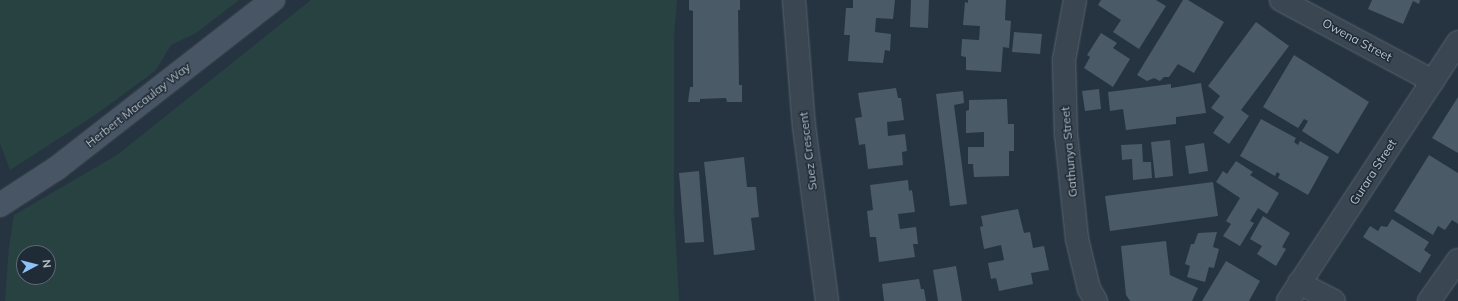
<!DOCTYPE html>
<html>
<head>
<meta charset="utf-8">
<style>
  body { margin:0 }
  #map { position:relative; width:1458px; height:301px; overflow:hidden; background:#263441; font-family:Mulish,sans-serif }
  div>[style] { position:absolute }
  .green>* { inset:0; background:#284242 }
  .building>* { inset:0; background:#4a5a67 }
  .roads { filter:drop-shadow(0 0 1px #58646e) drop-shadow(0 0 1px #58646e) }
  .street>* { height:22px; margin:-11px; padding:0 11px; transform-origin:11px; border-radius:11px; background:#3a4651 }
  .secondary>* { height:22px; margin:-11px; padding:0 11px; transform-origin:11px; border-radius:11px; background:#485564 }
  span { translate:-50% -50%; white-space:nowrap; text-align:center; line-height:1.15; -webkit-text-stroke:3px #1f2b36; paint-order:stroke }
  .street-label { font-size:12px; color:#b7c1cb }
  .north { position:absolute; left:16px; top:245px; width:40px; height:40px; box-sizing:border-box; background:#1f2b36; border:1px solid #5c6772; border-radius:50%; rotate:83deg; font-size:11px; font-weight:700; line-height:16px; text-align:center; color:#b7c1cb }
  .north::after { content:''; display:block; margin:auto; width:14px; height:18px; background:#8ec2f9; clip-path:polygon(50% 0,100% 100%,50% 72%,0 100%) }
</style>
</head>
<body>
<div id="map">
  <div class="green">
    <div style="clip-path:polygon(0 0,239px 0,196px 33px,171px 45px,155px 71px,95px 115px,10px 170px,0 143px)"></div>
    <div style="clip-path:polygon(evenodd,311px 0,677px 0,674px 36px,674px 210px,679px 301px,5px 301px,9px 247px,14px 215px,117px 155px,311px 0,24px 253px,48px 253px,48px 277px,24px 277px,24px 253px)"></div>
  </div>
  <div class="building">
    <div style="clip-path:polygon(689px 0,740px 0,740px 10px,738px 10px,739px 85px,742px 85px,742px 102px,727px 102px,726px 98px,700px 99px,700px 102px,688px 102px,690px 87px,693px 87px,693px 11px,689px 10px)"></div>
    <div style="clip-path:polygon(853px 0,895px 0,893px 19px,876px 18px,875px 32px,891px 34px,890px 51px,885px 50px,883px 63px,848px 61px,850px 35px,844px 35px,846px 8px,853px 8px)"></div>
    <div style="clip-path:polygon(911px 0,929px 0,928px 28px,910px 27px)"></div>
    <div style="clip-path:polygon(968px 0,1006px 0,1005px 20px,1011px 21px,1009px 48px,1003px 47px,1001px 72px,966px 70px,966px 57px,961px 56px,962px 39px,979px 40px,980px 26px,963px 25px,965px 2px,968px 3px)"></div>
    <div style="clip-path:polygon(1101px 0,1156px 0,1166px 6px,1139px 49px,1113px 32px,1121px 20px,1098px 5px)"></div>
    <div style="clip-path:polygon(1183px 0,1188px 0,1224px 22px,1194px 73px,1178px 64px,1169px 77px,1164px 77px,1160px 81px,1154px 78px,1147px 81px,1137px 75px)"></div>
    <div style="clip-path:polygon(1372px 0,1420px 0,1419px 4px,1413px 1px,1403px 24px,1368px 9px)"></div>
    <div style="clip-path:polygon(1256px 22px,1289px 46px,1241px 110px,1249px 116px,1229px 144px,1213px 133px,1224px 117px,1211px 108px,1220px 96px,1208px 86px)"></div>
    <div style="clip-path:polygon(1014px 32px,1042px 34px,1040px 54px,1012px 52px)"></div>
    <div style="clip-path:polygon(1101px 33px,1117px 43px,1113px 48px,1130px 59px,1113px 87px,1084px 68px,1090px 57px,1087px 55px)"></div>
    <div style="clip-path:polygon(1294px 55px,1369px 102px,1338px 154px,1302px 131px,1308px 121px,1304px 119px,1298px 128px,1263px 107px)"></div>
    <div style="clip-path:polygon(1201px 83px,1206px 113px,1176px 117px,1176px 124px,1126px 130px,1123px 109px,1110px 111px,1108px 92px,1171px 84px,1171px 88px)"></div>
    <div style="clip-path:polygon(896px 88px,898px 98px,901px 98px,904px 120px,887px 122px,888px 136px,905px 134px,907px 151px,902px 152px,903px 165px,868px 169px,865px 144px,859px 145px,855px 118px,862px 117px,858px 93px)"></div>
    <div style="clip-path:polygon(1099px 89px,1101px 109px,1085px 111px,1082px 91px)"></div>
    <div style="clip-path:polygon(963px 91px,964px 103px,954px 105px,967px 204px,950px 206px,936px 94px)"></div>
    <div style="clip-path:polygon(1458px 97px,1458px 153px,1432px 138px)"></div>
    <div style="clip-path:polygon(1007px 99px,1008px 124px,1014px 124px,1014px 151px,1009px 151px,1009px 176px,974px 177px,973px 164px,968px 164px,968px 147px,984px 147px,984px 132px,966px 133px,966px 111px,969px 110px,969px 100px)"></div>
    <div style="clip-path:polygon(1261px 119px,1296px 138px,1294px 142px,1298px 145px,1300px 141px,1329px 157px,1308px 195px,1278px 178px,1280px 174px,1277px 172px,1275px 176px,1240px 156px)"></div>
    <div style="clip-path:polygon(1170px 140px,1173px 176px,1155px 178px,1151px 142px)"></div>
    <div style="clip-path:polygon(1204px 143px,1208px 171px,1189px 174px,1185px 146px)"></div>
    <div style="clip-path:polygon(1142px 144px,1143px 162px,1151px 162px,1152px 178px,1133px 180px,1132px 159px,1122px 160px,1121px 145px)"></div>
    <div style="clip-path:polygon(1429px 155px,1458px 173px,1458px 224px,1452px 220px,1445px 230px,1438px 226px,1433px 235px,1394px 211px)"></div>
    <div style="clip-path:polygon(744px 157px,747px 187px,756px 187px,759px 217px,751px 218px,755px 250px,714px 255px,704px 162px)"></div>
    <div style="clip-path:polygon(1236px 161px,1253px 172px,1250px 175px,1279px 193px,1267px 214px,1258px 208px,1250px 221px,1254px 223px,1240px 246px,1223px 236px,1231px 224px,1226px 221px,1240px 198px,1216px 182px,1223px 171px,1227px 174px)"></div>
    <div style="clip-path:polygon(699px 171px,704px 242px,685px 243px,679px 173px)"></div>
    <div style="clip-path:polygon(908px 180px,909px 191px,912px 190px,915px 212px,898px 214px,900px 229px,916px 227px,918px 244px,913px 244px,915px 257px,879px 262px,876px 237px,870px 237px,867px 211px,873px 210px,870px 185px)"></div>
    <div style="clip-path:polygon(1213px 182px,1218px 216px,1110px 231px,1105px 196px)"></div>
    <div style="clip-path:polygon(1018px 209px,1024px 233px,1030px 232px,1033px 248px,1044px 246px,1049px 270px,1031px 273px,1033px 284px,999px 291px,996px 278px,991px 279px,988px 263px,1004px 260px,1001px 245px,984px 249px,980px 227px,983px 226px,981px 216px)"></div>
    <div style="clip-path:polygon(1263px 216px,1290px 233px,1282px 247px,1286px 249px,1276px 266px,1257px 254px,1262px 246px,1250px 239px)"></div>
    <div style="clip-path:polygon(1392px 219px,1429px 242px,1424px 250px,1431px 255px,1420px 273px,1363px 237px,1370px 226px,1378px 231px,1381px 226px,1387px 227px)"></div>
    <div style="clip-path:polygon(1217px 232px,1213px 247px,1219px 249px,1214px 268px,1209px 267px,1205px 282px,1187px 277px,1190px 266px,1185px 264px,1191px 244px,1194px 244px,1198px 233px)"></div>
    <div style="clip-path:polygon(1166px 241px,1170px 275px,1198px 288px,1192px 301px,1130px 301px,1126px 295px,1121px 246px)"></div>
    <div style="clip-path:polygon(1226px 261px,1260px 281px,1249px 301px,1202px 301px)"></div>
    <div style="clip-path:polygon(956px 266px,962px 301px,938px 301px,933px 270px)"></div>
    <div style="clip-path:polygon(919px 279px,921px 289px,924px 289px,926px 301px,884px 301px,882px 284px)"></div>
  </div>
  <div class="roads">
    <div class="street">
      <div style="left:794px;top:0;width:126px;rotate:85.5deg"></div>
      <div style="left:804px;top:126px;width:177px;rotate:82.5deg"></div>
      <div style="left:1075px;top:0;width:61px;rotate:100.4deg"></div>
      <div style="left:1064px;top:60px;width:74px;rotate:88.5deg"></div>
      <div style="left:1066px;top:134px;width:106px;rotate:84deg"></div>
      <div style="left:1077px;top:239px;width:51px;rotate:76.5deg"></div>
      <div style="left:1089px;top:289px;width:14px;rotate:60deg"></div>
      <div style="left:1281px;top:0;width:172px;rotate:28.1deg"></div>
      <div style="left:1299px;top:283px;width:39px;rotate:27deg"></div>
      <div style="left:1288px;top:301px;width:310px;rotate:-56.7deg"></div>
      <div style="left:1429px;top:301px;width:50px;rotate:-54.7deg"></div>
    </div>
    <div class="secondary">
      <div style="left:0;top:205px;width:68px;rotate:-33deg"></div>
      <div style="left:57px;top:168px;width:274px;rotate:-37.9deg"></div>
    </div>
  </div>
  <div class="street-label">
    <span style="left:1357px;top:40px;rotate:28deg">Owena Street</span>
    <span style="left:138px;top:105px;rotate:-38deg">Herbert Macaulay Way</span>
    <span style="left:808px;top:151px;rotate:-97deg">Suez Crescent</span>
    <span style="left:1069px;top:152px;rotate:-95deg">Gathunya Street</span>
    <span style="left:1373px;top:172px;rotate:-57deg">Gurara Street</span>
  </div>
  <div class="north">N</div>
</div>
</body>
</html>
